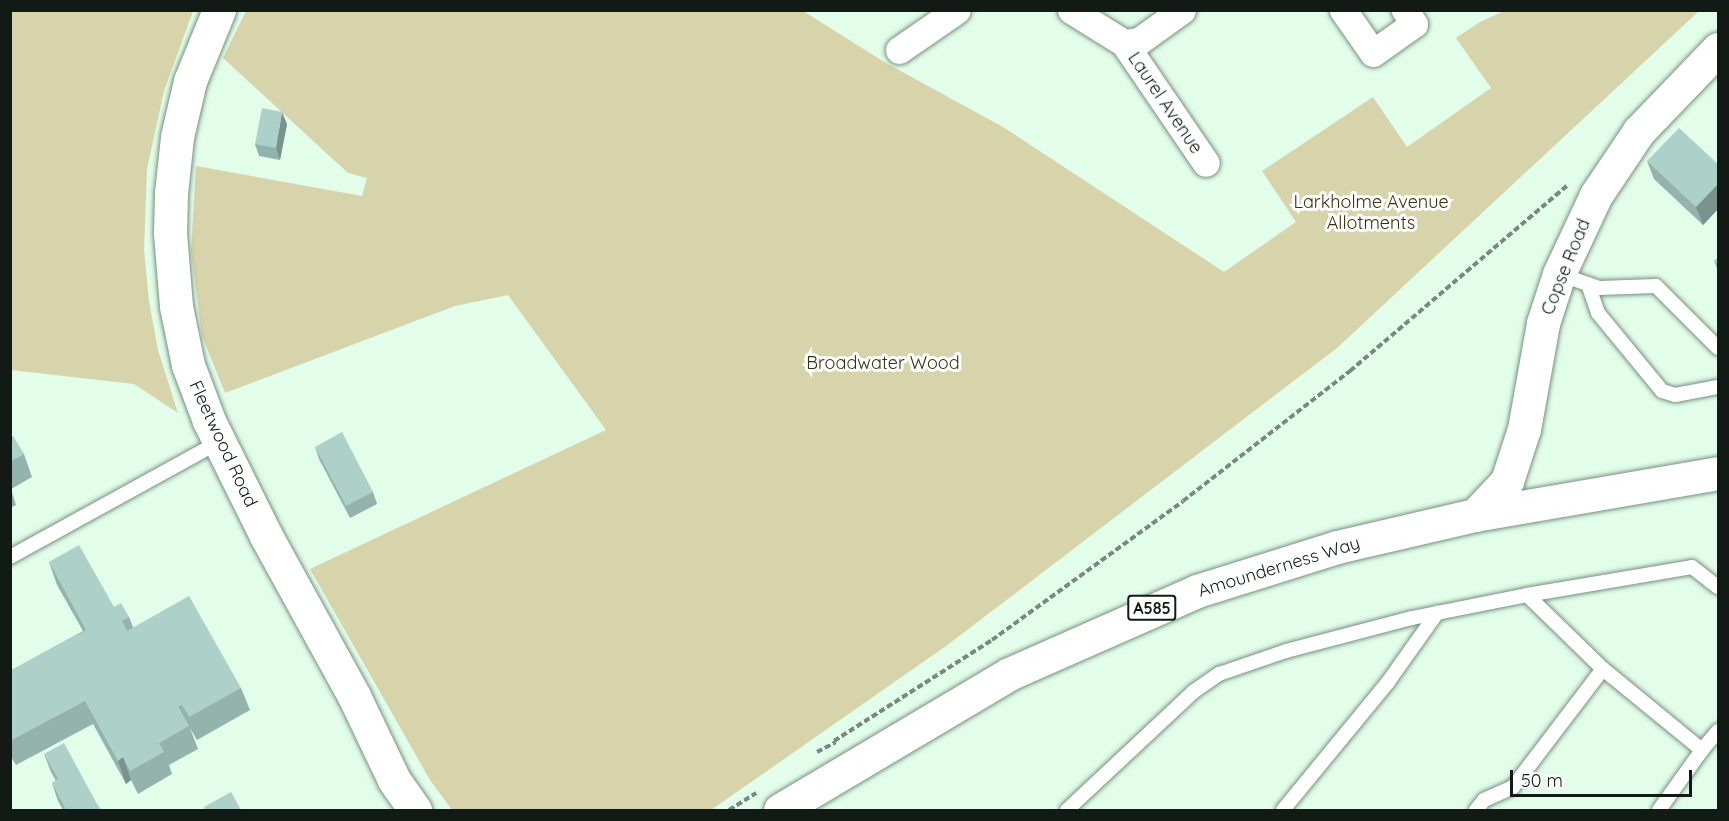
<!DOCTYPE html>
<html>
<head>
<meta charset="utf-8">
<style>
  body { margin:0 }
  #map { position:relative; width:1729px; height:821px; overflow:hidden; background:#e2fdea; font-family:Quicksand,sans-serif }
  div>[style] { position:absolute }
  .green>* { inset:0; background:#d7d3aa }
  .path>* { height:4px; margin-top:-2px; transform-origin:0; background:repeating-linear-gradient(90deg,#788a7d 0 6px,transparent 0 9px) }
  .roads { filter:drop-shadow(0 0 2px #77907f) drop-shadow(0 0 2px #77907f) }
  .lane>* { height:14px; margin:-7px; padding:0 7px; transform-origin:7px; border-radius:7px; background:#fff }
  .street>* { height:27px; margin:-13.5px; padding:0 13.5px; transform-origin:13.5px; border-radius:13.5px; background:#fff }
  .secondary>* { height:33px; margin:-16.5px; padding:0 16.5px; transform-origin:16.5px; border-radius:16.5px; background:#fff }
  .highway>* { height:33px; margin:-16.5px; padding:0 16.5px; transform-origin:16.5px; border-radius:16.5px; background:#fff }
  .wall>* { inset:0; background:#95b3ad }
  .shaded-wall>* { inset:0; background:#79928d }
  .building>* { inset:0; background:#add0c9 }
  span { translate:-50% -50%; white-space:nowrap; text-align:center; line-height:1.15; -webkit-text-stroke:6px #fff; paint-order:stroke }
  .shield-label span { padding:2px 4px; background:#fff; border:2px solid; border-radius:4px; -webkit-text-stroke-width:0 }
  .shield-label { font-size:16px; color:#111a14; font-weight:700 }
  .street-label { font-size:18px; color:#111a14 }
  .park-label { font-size:18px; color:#38330d }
  .frame { position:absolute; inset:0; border:12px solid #111a14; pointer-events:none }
  .scale { position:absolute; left:1510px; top:770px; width:182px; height:27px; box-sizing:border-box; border:3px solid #111a14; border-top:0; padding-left:8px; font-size:18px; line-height:21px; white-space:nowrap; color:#111a14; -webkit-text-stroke:4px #fff; paint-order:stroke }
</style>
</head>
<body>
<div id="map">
  <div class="green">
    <div style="clip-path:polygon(11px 10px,193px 11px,164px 91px,147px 169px,144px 250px,149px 301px,158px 350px,178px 413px,134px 384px,11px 370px)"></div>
    <div style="clip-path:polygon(246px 11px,803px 11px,886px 63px,1003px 127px,1224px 272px,1296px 222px,1262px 171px,1373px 97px,1407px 147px,1491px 88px,1456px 38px,1480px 22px,1504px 11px,1699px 11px,1337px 348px,946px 646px,711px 810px,452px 810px,430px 780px,310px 569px,606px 430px,508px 295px,455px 306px,225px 393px,202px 336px,191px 252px,196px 166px,362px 196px,367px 178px,348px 173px,223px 58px)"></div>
  </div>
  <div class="path">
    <div style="left:834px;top:741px;width:188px;rotate:-32.6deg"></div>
    <div style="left:992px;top:640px;width:236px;rotate:-36deg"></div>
    <div style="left:1183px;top:501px;width:212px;rotate:-37.9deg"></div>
    <div style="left:1350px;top:371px;width:287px;rotate:-40.5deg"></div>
    <div style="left:817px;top:752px;width:21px;rotate:-28deg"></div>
    <div style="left:729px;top:810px;width:32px;rotate:-32deg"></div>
  </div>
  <div class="roads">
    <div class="lane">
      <div style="left:1559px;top:274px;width:42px;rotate:19.3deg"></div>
      <div style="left:1599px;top:288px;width:57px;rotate:-2deg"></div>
      <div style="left:1656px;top:286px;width:88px;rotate:45deg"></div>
      <div style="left:1588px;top:284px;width:31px;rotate:71deg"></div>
      <div style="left:1598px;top:313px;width:101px;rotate:50.6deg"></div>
      <div style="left:1662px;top:391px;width:14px;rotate:17deg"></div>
      <div style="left:1675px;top:395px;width:44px;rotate:-10.5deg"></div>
      <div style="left:10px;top:557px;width:239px;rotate:-28.8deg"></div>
      <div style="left:1527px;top:595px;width:167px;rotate:-9.6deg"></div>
      <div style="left:1692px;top:567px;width:33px;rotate:38deg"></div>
      <div style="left:1702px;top:750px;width:25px;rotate:-50deg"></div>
      <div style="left:1067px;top:810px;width:173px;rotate:-43.1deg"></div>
      <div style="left:1193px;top:692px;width:32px;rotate:-35deg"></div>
      <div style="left:1219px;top:674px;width:71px;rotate:-18.9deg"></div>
      <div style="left:1286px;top:651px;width:130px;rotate:-14.7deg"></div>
      <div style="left:1412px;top:618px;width:117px;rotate:-11.3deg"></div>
      <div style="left:1527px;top:595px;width:106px;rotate:44.2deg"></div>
      <div style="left:1603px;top:669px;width:128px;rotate:39.3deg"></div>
      <div style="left:1702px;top:750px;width:74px;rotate:125.6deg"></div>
      <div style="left:1283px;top:810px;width:166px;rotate:-50.6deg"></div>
      <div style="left:1388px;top:682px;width:85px;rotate:-54.6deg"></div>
      <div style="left:1476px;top:810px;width:13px;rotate:-51deg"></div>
      <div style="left:1484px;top:800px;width:32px;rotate:-24deg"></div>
      <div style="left:1513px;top:787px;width:148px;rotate:-52.7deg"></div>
    </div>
    <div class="street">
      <div style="left:1071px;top:10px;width:62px;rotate:31.9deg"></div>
      <div style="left:1124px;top:43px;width:15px;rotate:-8deg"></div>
      <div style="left:1139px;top:41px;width:53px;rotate:-35.8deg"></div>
      <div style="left:1343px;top:10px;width:52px;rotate:55.1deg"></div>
      <div style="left:1373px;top:53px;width:50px;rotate:-35.3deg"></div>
      <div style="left:1414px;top:24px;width:17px;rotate:-123deg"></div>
      <div style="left:1124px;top:43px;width:145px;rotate:55.7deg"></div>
      <div style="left:899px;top:50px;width:70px;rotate:-34.6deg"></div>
    </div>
    <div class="secondary">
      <div style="left:219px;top:10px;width:77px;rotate:112.2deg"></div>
      <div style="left:190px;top:81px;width:57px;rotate:103.1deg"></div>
      <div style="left:177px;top:137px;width:56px;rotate:96.1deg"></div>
      <div style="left:171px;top:193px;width:40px;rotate:91.4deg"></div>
      <div style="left:170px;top:233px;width:73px;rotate:85.3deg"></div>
      <div style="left:176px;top:306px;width:60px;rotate:78.5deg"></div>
      <div style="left:188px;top:365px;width:60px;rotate:69.4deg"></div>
      <div style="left:209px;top:421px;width:128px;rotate:63.6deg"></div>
      <div style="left:266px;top:536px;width:183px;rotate:61.2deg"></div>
      <div style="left:354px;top:696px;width:93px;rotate:64.5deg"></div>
      <div style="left:394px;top:780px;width:37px;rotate:55deg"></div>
      <div style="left:1475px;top:515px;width:47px;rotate:-46.7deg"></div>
      <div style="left:1507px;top:481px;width:55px;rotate:-71.9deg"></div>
      <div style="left:1524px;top:429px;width:108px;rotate:-79.8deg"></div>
      <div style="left:1543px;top:323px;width:52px;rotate:-71.9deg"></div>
      <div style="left:1559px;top:274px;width:87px;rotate:-64.9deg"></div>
      <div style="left:1596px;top:195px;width:77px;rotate:-56.1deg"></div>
      <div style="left:1639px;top:131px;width:114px;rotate:-46.1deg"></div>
    </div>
    <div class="highway">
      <div style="left:780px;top:810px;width:266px;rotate:-30.7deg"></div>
      <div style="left:1009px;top:674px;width:206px;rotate:-23.8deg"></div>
      <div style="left:1197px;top:591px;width:147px;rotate:-17.4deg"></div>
      <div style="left:1337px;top:547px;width:142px;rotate:-13.1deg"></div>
      <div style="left:1475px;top:515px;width:247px;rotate:-9.8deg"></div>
    </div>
  </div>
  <div class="wall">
    <div style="clip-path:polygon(287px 124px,280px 160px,259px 156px,255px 144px)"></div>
    <div style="clip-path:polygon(1647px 161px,1719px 165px,1719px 208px,1703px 225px,1654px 179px)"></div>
    <div style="clip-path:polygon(1719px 257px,1719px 274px,1714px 261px)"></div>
    <div style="clip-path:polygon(10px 438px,24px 454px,32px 477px,11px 489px,16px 505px,10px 508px)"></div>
    <div style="clip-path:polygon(315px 447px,373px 492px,377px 504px,350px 518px,319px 459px)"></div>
    <div style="clip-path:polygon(49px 562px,114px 607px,129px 617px,133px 627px,241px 688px,250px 710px,197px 740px,190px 728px,198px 749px,169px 765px,172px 774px,138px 794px,131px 780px,126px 784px,93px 724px,16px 765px,10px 755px,10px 671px,83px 631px,57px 585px)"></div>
    <div style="clip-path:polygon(44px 754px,97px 804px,101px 810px,63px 810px,58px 801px,52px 783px,56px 781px,51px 772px)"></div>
  </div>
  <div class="shaded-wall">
    <div style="clip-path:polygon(282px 112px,287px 124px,280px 160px,276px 148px)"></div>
    <div style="clip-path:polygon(1719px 183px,1719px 208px,1703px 225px,1696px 207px)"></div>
    <div style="clip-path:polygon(123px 757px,131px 780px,126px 784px,118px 761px)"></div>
  </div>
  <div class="building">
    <div style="clip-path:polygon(262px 108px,282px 112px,276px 148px,255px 144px)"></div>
    <div style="clip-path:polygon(1679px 128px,1719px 165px,1719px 183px,1696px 207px,1647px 161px)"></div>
    <div style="clip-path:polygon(1719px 257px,1719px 266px,1714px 261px)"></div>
    <div style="clip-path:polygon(342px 432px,373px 492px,346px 506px,315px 447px)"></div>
    <div style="clip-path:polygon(13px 436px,24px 454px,10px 462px,10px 438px)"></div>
    <div style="clip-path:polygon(79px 545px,114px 607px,121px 603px,129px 617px,122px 621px,127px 631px,189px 596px,241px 688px,189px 717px,182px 705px,178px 706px,189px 726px,159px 743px,164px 752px,130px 771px,123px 757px,118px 761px,85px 701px,10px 741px,10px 671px,86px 630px,49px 562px)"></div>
    <div style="clip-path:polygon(64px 743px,97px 804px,101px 810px,66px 810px,52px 783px,58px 779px,44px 754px)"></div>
    <div style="clip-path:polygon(231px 792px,241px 810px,205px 810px,204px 807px)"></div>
  </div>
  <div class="shield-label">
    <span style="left:1152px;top:608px">A585</span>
  </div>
  <div class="street-label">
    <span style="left:1165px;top:103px;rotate:56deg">Laurel Avenue</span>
    <span style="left:1566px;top:267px;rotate:-68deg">Copse Road</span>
    <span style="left:223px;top:444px;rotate:65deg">Fleetwood Road</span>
    <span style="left:1279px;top:567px;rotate:-17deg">Amounderness Way</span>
  </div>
  <div class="park-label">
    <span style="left:1371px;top:213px">Larkholme Avenue<br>Allotments</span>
    <span style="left:883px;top:363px">Broadwater Wood</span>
  </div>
  <div class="frame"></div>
  <div class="scale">50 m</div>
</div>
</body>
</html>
